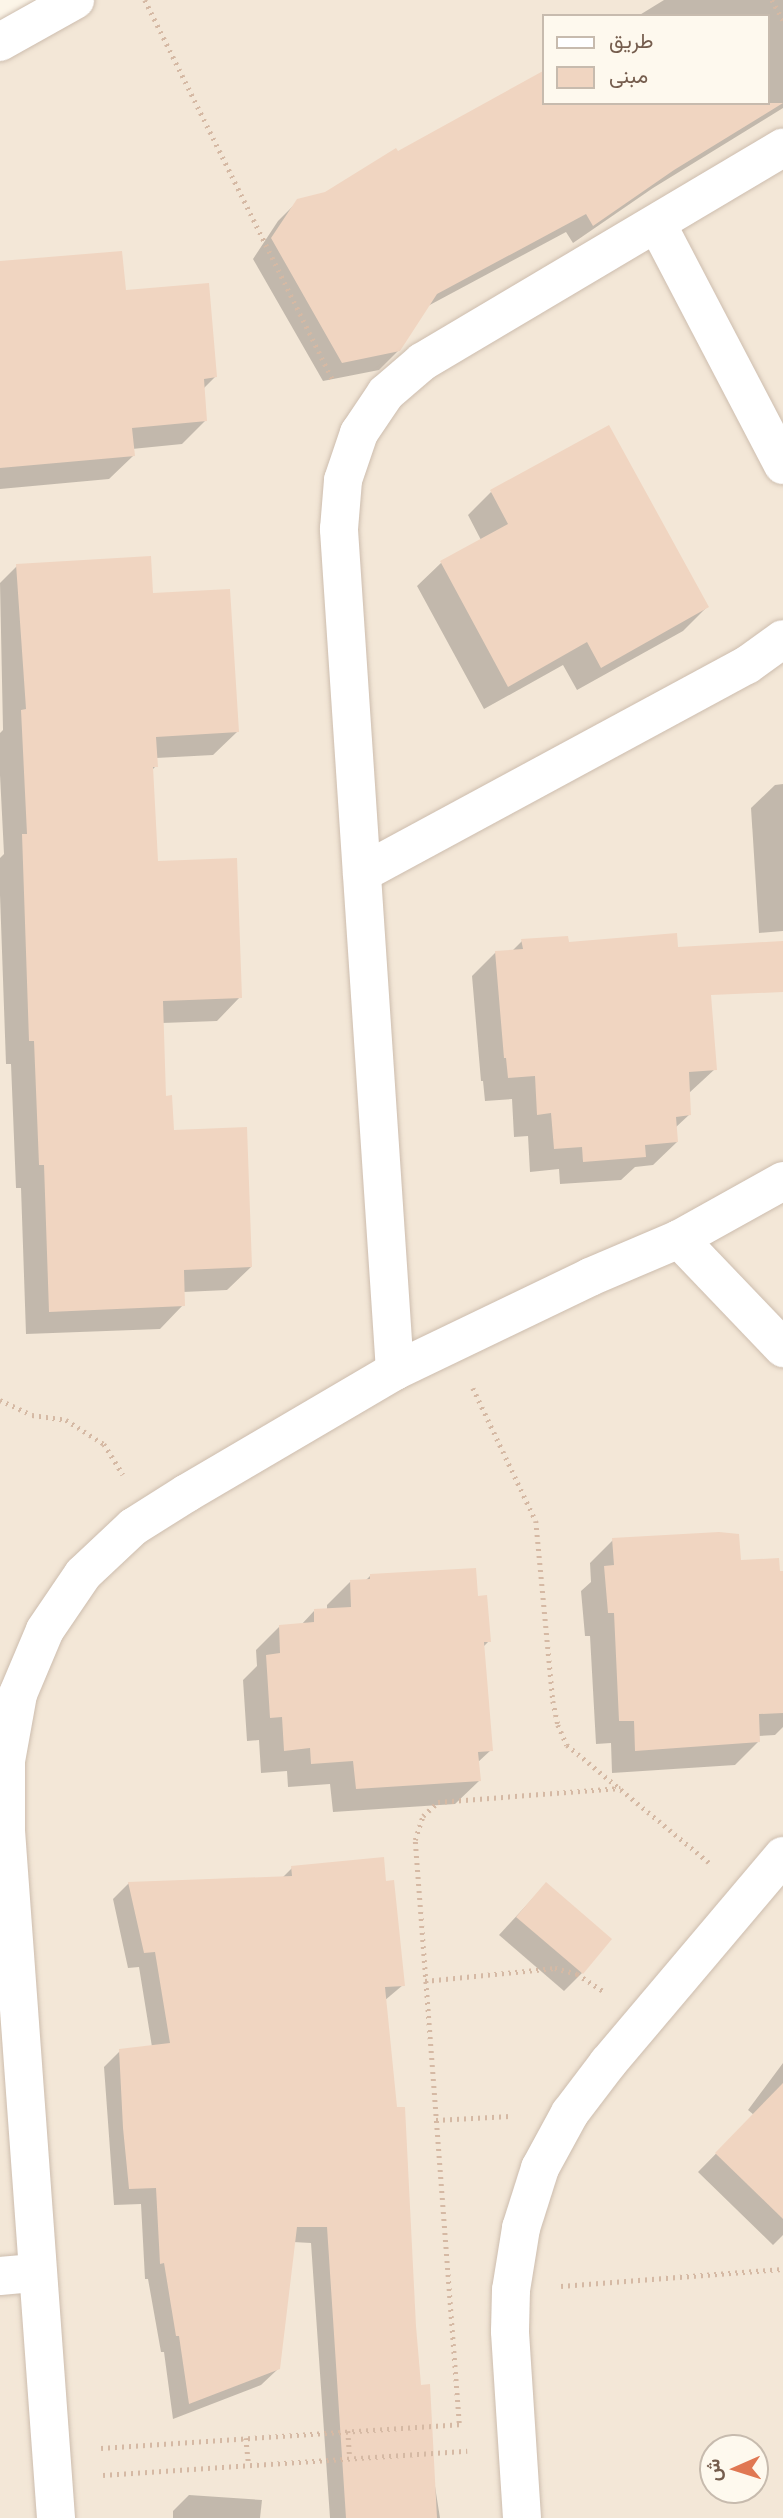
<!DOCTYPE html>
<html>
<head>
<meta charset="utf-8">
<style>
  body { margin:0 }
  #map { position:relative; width:783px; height:2518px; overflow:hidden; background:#fcf5e8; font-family:"Sofia Sans Condensed",Vazirmatn,sans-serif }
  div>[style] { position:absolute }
  .residential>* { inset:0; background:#f3e7d7 }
  .shadow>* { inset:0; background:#0003 }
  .building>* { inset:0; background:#f0d5c1 }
  .path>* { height:4.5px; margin-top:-2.25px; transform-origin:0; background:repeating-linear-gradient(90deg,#d5b9a4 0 2px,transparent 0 7px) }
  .roads { filter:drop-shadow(0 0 2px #cdbdae) drop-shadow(0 0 2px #cdbdae) }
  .street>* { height:38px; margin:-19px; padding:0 19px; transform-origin:19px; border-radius:19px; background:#fff }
  .secondary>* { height:38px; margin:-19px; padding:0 19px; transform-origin:19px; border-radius:19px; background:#fff }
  span { translate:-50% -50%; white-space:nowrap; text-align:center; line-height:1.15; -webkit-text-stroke:7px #fef9ee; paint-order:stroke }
  .legend { position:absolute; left:542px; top:14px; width:228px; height:91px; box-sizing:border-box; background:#fef9ee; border:2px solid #c7bbae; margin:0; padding:9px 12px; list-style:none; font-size:21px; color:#755d4d }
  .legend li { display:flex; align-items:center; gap:14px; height:35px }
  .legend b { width:35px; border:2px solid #c7bbae }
  .north { position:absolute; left:699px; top:2434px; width:70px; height:70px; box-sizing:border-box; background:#fef9ee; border:2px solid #c7bbae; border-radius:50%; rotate:267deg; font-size:19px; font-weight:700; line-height:28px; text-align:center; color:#755d4d }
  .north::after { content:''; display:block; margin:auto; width:24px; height:32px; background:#e07853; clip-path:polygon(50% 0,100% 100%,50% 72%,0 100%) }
</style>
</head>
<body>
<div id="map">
  <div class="residential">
    <div style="clip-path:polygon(evenodd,35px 0,783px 0,783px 2518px,0 2518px,0 21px,35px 0,543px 16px,767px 16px,767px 103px,543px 103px,543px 16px,35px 0,713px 2448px,755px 2448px,755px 2490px,713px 2490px,713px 2448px)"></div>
  </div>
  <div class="shadow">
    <div style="clip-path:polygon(664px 0,783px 0,783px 108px,653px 188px,573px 243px,566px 232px,426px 307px,399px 350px,379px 370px,323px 381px,253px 259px,278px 221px,298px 201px,326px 194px,543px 73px,543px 103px,767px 103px,767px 16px,638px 16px)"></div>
    <div style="clip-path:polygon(0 263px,124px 292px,215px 377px,203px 389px,205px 421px,182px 444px,132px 449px,133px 456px,109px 479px,0 489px)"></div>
    <div style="clip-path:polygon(491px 492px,707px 607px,683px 631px,577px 690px,563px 665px,484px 709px,417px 586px,441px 563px,481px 540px,468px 515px)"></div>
    <div style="clip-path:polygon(17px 566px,152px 595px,237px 732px,213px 755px,156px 758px,156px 766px,151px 771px,156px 863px,240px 997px,217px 1021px,162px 1023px,164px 1097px,172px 1131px,251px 1267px,227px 1290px,183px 1292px,183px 1305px,160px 1329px,26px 1334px,21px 1188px,16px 1188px,11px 1064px,6px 1064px,0 895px,0 858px,4px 854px,0 775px,0 733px,3px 730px,0 583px)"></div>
    <div style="clip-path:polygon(783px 784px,783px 931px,759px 933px,751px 808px,775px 785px)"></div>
    <div style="clip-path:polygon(522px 941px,676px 949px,715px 1069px,689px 1093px,690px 1114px,675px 1128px,677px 1142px,653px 1165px,635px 1167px,621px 1180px,560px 1184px,559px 1169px,530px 1172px,528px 1136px,514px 1137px,512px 1099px,485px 1101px,483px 1081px,481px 1081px,472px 976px,496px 952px,512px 951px)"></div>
    <div style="clip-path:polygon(613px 1540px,783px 1572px,783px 1727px,775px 1735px,758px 1736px,758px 1742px,735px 1765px,612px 1773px,611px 1743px,596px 1744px,590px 1636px,585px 1636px,581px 1591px,591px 1582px,590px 1563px)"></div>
    <div style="clip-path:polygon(370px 1576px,476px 1598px,489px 1641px,482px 1648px,491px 1750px,477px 1763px,479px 1781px,455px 1804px,333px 1812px,330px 1784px,288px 1787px,287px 1771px,261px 1773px,259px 1740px,247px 1741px,243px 1680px,257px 1666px,256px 1650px,280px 1626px,301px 1625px,314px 1611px,327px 1610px,327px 1605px,350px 1582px,365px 1581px)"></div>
    <div style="clip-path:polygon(292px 1868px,403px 1985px,384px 2001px,419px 2386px,440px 2518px,330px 2518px,311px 2243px,293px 2242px,278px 2369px,261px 2385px,173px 2419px,164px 2352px,161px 2352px,148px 2279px,145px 2279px,141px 2204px,114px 2205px,104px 2067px,120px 2051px,152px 2047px,139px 1967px,128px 1968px,113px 1899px,129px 1883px,282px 1878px)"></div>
    <div style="clip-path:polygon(546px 1884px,582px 1973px,564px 1991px,499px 1935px)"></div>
    <div style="clip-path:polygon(783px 2063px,783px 2235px,773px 2245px,698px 2172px,754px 2115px,748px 2110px)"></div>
    <div style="clip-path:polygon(189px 2495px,262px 2500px,260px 2518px,173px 2518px,173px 2511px)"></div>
  </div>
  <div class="building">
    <div style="clip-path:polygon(543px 71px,543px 103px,783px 103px,674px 170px,593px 226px,586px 214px,437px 294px,400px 351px,342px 363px,271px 238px,297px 199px,325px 192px,396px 148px,398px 151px)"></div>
    <div style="clip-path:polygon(122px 251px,126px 290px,209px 283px,217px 377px,204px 379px,207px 421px,132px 428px,135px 456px,0 468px,0 261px)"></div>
    <div style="clip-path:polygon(609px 425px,709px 607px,601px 668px,587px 642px,508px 687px,440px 561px,508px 524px,490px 490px)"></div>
    <div style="clip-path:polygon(151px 556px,153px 593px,230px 589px,239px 732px,156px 737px,158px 767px,153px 767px,158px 861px,237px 858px,242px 998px,163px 1001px,166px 1096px,172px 1095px,174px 1130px,247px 1127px,252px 1267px,184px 1270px,185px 1306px,49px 1312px,44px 1165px,39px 1165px,34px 1041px,29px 1041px,22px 834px,27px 834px,21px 710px,26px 709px,16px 564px)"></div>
    <div style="clip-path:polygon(677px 933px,678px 947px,783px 941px,783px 992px,711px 995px,717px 1070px,689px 1072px,691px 1115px,676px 1117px,678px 1142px,645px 1145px,646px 1157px,583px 1162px,582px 1147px,554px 1149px,551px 1113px,537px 1115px,535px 1076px,508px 1078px,506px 1058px,504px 1058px,495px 951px,523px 949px,521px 939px,568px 936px,569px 942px)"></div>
    <div style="clip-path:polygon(719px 1532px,739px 1534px,741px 1560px,779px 1558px,780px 1571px,783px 1571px,783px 1713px,759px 1714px,760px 1742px,635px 1751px,634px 1721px,619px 1721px,614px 1613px,608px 1613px,604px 1566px,614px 1565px,612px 1538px)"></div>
    <div style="clip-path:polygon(476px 1568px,478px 1596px,487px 1595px,491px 1642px,484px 1642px,493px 1751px,478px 1752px,481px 1781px,356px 1789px,353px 1761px,311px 1764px,310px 1748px,284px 1751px,282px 1717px,270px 1718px,266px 1655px,280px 1653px,279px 1625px,314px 1622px,314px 1609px,351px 1607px,350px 1580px,370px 1579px,370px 1574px)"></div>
    <div style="clip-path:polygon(384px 1857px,386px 1881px,394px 1880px,405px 1986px,385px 1987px,397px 2107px,405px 2107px,416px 2326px,421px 2385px,430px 2384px,437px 2518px,346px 2518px,327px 2227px,297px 2227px,280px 2369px,189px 2404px,179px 2336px,176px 2336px,164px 2263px,160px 2264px,156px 2188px,129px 2189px,123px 2128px,119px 2049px,170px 2043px,155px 1952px,144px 1953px,128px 1882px,292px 1876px,291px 1866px)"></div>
    <div style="clip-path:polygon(546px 1882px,612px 1939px,583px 1974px,516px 1917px)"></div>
    <div style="clip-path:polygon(783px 2083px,783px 2219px,715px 2153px)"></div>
  </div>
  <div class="path">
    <div style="left:145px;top:0;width:426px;rotate:63.7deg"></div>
    <div style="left:772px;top:0;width:23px;rotate:61deg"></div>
    <div style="left:473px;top:1388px;width:147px;rotate:64.7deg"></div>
    <div style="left:536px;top:1521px;width:181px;rotate:84.6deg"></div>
    <div style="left:553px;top:1701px;width:25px;rotate:78deg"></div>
    <div style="left:558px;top:1725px;width:22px;rotate:66deg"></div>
    <div style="left:567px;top:1745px;width:187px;rotate:39.6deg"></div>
    <div style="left:0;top:1400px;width:35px;rotate:25deg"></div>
    <div style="left:32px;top:1415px;width:34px;rotate:8deg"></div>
    <div style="left:66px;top:1420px;width:45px;rotate:32.3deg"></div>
    <div style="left:104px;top:1444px;width:36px;rotate:58deg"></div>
    <div style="left:425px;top:1981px;width:131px;rotate:-5.7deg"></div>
    <div style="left:555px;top:1968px;width:23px;rotate:15deg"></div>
    <div style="left:577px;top:1974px;width:31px;rotate:33deg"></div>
    <div style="left:436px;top:2120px;width:74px;rotate:-3.1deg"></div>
    <div style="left:561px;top:2286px;width:223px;rotate:-4.4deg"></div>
    <div style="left:459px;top:2423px;width:585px;rotate:-94.32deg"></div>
    <div style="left:415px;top:1840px;width:25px;rotate:-72deg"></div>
    <div style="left:423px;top:1816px;width:21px;rotate:-43deg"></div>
    <div style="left:438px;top:1802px;width:183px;rotate:-4.4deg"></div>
    <div style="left:348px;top:2431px;width:27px;rotate:86deg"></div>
    <div style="left:246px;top:2438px;width:27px;rotate:84deg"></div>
    <div style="left:101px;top:2448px;width:359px;rotate:-3.8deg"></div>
    <div style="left:103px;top:2475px;width:365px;rotate:-3.8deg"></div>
  </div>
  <div class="roads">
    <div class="street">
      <div style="left:657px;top:224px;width:272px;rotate:62.4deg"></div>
      <div style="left:362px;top:873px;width:438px;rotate:-28.4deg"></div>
      <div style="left:747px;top:665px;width:44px;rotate:-35.8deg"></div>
      <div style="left:679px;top:1239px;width:151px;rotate:46.3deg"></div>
      <div style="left:395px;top:1371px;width:844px;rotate:-93.81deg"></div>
      <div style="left:339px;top:529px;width:49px;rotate:-85.3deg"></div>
      <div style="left:343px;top:480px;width:50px;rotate:-71.2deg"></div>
      <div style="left:359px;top:433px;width:48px;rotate:-56deg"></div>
      <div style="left:386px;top:393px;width:48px;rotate:-40.7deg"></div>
      <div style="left:422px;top:362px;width:420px;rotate:-30.7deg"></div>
      <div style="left:0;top:2276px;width:38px;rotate:-5deg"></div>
      <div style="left:56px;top:2518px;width:690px;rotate:-94.16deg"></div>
      <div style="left:6px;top:1830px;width:69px;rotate:-90deg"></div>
      <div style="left:6px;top:1761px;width:68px;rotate:-79.8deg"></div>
      <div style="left:18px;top:1694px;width:69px;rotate:-67.1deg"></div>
      <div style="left:45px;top:1630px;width:68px;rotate:-55.8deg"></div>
      <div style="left:83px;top:1574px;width:69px;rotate:-43.2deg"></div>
      <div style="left:133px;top:1527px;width:64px;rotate:-32.2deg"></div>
      <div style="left:187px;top:1493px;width:241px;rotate:-30.4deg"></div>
      <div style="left:395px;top:1371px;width:216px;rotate:-25.7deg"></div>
      <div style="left:590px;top:1277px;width:97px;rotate:-23.1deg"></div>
      <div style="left:679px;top:1239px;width:119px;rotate:-29.1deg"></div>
      <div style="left:522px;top:2518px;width:187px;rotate:-93.7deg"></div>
      <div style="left:510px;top:2331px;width:41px;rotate:-88.6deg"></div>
      <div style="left:511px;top:2290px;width:63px;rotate:-80.8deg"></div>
      <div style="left:521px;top:2228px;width:63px;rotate:-72.4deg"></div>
      <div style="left:540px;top:2168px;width:63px;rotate:-61.4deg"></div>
      <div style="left:570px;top:2113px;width:63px;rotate:-52.8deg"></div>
      <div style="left:608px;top:2063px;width:271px;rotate:-49.8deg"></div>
    </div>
    <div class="secondary">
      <div style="left:0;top:42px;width:86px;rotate:-29.2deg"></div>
    </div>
  </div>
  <ul class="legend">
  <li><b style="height:9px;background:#fff"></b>طريق</li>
  <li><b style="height:19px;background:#f0d5c1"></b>مبنى</li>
  </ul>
  <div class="north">ش</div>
</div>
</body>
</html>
